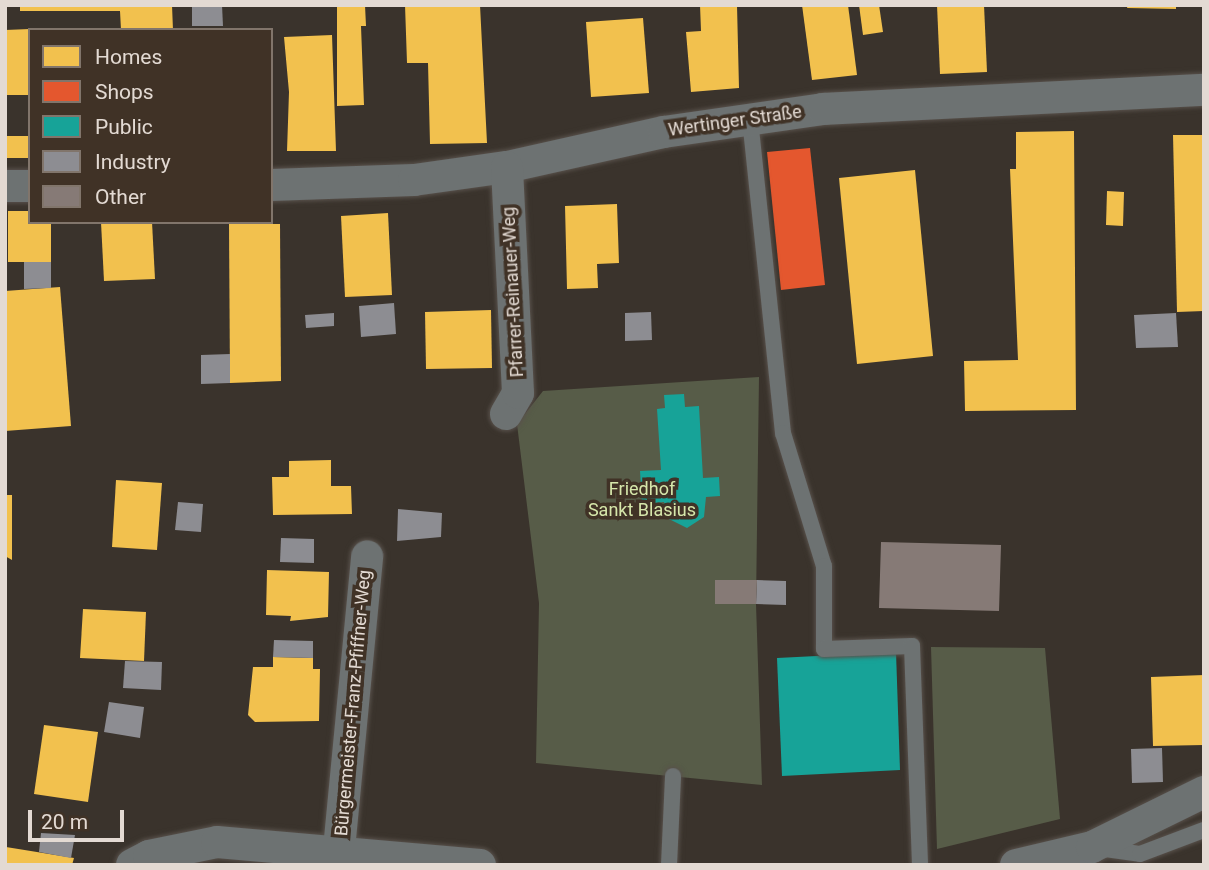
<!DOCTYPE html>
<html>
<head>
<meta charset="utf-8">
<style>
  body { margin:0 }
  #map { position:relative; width:1209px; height:870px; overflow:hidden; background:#3a332c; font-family:Roboto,sans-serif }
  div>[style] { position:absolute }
  .green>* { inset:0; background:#575c48 }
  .homes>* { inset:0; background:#f2c14e }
  .shops>* { inset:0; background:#e4572e }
  .public>* { inset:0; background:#17a398 }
  .industry>* { inset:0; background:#8d8d92 }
  .building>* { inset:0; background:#867a76 }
  .roads { filter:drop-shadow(0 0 2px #58514b) drop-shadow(0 0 2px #58514b) }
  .lane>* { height:16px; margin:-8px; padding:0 8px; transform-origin:8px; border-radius:8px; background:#6d7272 }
  .street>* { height:32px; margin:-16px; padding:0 16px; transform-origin:16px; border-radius:16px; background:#6d7272 }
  span { translate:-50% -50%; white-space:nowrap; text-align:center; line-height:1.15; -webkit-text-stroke:7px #403226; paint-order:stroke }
  .street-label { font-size:18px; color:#e3dad3 }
  .park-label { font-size:18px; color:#d5e6aa }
  .frame { position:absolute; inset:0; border:7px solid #e3dad3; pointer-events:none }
  .legend { position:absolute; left:28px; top:28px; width:245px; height:196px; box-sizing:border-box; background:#403226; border:2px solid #81756b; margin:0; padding:9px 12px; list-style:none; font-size:21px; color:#e3dad3 }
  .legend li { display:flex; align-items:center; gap:14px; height:35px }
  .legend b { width:35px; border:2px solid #81756b }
  .scale { position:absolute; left:28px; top:810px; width:96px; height:32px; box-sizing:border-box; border:4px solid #e3dad3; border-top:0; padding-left:9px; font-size:21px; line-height:24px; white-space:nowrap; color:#e3dad3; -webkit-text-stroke:5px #403226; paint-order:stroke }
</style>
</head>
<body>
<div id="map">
  <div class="green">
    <div style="clip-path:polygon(759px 377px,756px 604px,762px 785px,536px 763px,539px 603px,517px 424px,543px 391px)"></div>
    <div style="clip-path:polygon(931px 647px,1045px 648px,1060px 819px,937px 849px)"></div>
  </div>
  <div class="homes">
    <div style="clip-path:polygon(20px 5px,172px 5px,173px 30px,121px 30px,120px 11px,20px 11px)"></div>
    <div style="clip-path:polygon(337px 5px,365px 5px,366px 26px,361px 26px,364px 105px,337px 106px)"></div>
    <div style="clip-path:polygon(405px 5px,480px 5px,487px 143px,430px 144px,428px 63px,407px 63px)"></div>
    <div style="clip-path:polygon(700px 5px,737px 5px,739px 88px,691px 92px,686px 32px,701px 31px)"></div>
    <div style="clip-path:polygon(802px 5px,848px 5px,857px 75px,812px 80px)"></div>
    <div style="clip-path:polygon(859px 5px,879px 5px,883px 32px,863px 35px)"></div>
    <div style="clip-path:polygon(937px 5px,984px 5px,987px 72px,940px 74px)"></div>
    <div style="clip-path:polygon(1128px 5px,1176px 5px,1176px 9px,1127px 8px)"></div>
    <div style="clip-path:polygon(643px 18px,649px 93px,591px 97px,586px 22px)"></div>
    <div style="clip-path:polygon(30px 29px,30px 95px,5px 95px,5px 30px)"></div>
    <div style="clip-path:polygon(332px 35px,336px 151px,287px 151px,289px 92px,284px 37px)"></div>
    <div style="clip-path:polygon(1074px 131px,1076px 410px,965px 411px,964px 361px,1018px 360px,1010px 169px,1016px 169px,1016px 132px)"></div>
    <div style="clip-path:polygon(1173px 135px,1204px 135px,1204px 311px,1177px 312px)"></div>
    <div style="clip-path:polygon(5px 136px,28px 136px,28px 158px,5px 158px)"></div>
    <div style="clip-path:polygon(915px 170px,933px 356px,857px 364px,839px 178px)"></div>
    <div style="clip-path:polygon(1107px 191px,1124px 192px,1123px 226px,1106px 225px)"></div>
    <div style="clip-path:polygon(617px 204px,619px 263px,597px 264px,598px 288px,567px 289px,565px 206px)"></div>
    <div style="clip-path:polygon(8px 211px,30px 211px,30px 222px,51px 222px,51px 262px,8px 262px)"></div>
    <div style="clip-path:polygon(388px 213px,392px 295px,345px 297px,341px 216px)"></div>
    <div style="clip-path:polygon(101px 222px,152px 222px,155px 279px,104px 281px)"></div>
    <div style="clip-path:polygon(229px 224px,280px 224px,281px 381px,230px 383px)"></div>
    <div style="clip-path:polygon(60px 287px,71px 426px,5px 431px,5px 291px)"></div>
    <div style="clip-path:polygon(491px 310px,492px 368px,426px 369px,425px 312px)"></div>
    <div style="clip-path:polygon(331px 460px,331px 486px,351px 486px,352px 514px,273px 515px,272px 477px,289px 477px,289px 461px)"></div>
    <div style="clip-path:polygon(116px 480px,162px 483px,157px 550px,112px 547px)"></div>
    <div style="clip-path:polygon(5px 495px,12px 495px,12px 560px,5px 556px)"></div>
    <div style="clip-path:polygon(267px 570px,329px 572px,328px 617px,290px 621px,291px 616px,266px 615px)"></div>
    <div style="clip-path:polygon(83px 609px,146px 612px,144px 661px,80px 658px)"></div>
    <div style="clip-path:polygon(273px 657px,313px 658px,313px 669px,320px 669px,319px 721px,255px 722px,248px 715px,253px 667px,273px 667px)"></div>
    <div style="clip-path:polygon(1204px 675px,1204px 745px,1153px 746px,1151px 677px)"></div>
    <div style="clip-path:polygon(44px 725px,98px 732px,88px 802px,34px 794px)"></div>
    <div style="clip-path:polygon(6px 847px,74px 858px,72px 865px,5px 865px)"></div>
  </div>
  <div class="shops">
    <div style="clip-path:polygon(810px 148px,825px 285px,781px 290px,767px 152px)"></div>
  </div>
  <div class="public">
    <div style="clip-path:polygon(684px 394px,685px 407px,699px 406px,703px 478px,719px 477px,720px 496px,706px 497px,704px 517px,687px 528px,669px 519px,664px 502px,642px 504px,640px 471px,661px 470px,657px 409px,665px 408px,664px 395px)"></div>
    <div style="clip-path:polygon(896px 652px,900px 770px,782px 776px,777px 658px)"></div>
  </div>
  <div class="industry">
    <div style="clip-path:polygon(192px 5px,222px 5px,223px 26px,192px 26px)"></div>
    <div style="clip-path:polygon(24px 262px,51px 262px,51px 288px,24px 289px)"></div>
    <div style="clip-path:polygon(394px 303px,396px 334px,361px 337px,359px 306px)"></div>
    <div style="clip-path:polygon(651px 312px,652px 340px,625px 341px,625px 313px)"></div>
    <div style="clip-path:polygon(334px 313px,334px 326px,306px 328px,305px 315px)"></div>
    <div style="clip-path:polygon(1176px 313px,1178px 347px,1136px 348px,1134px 315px)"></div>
    <div style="clip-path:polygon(230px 354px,230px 383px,201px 384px,201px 355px)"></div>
    <div style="clip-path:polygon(178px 502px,203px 504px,201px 532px,175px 530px)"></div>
    <div style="clip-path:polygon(398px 509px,442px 513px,441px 537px,397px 541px)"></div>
    <div style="clip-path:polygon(281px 538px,314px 539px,314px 563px,280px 562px)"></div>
    <div style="clip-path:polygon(757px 580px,786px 581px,786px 605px,756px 604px)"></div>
    <div style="clip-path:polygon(274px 640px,313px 641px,313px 658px,273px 657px)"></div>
    <div style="clip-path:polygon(125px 661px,162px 662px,161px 690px,123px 688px)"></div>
    <div style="clip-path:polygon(109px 702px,144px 707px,140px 738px,104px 732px)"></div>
    <div style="clip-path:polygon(1162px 748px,1163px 782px,1132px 783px,1131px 749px)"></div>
    <div style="clip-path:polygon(41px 833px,75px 835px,71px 858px,39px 852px)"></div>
  </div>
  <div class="building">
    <div style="clip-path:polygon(881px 542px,1001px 545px,999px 611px,879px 608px)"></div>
    <div style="clip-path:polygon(715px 580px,757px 580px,756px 604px,715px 604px)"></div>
  </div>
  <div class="roads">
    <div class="lane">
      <div style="left:750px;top:119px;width:316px;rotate:84deg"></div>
      <div style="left:783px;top:433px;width:139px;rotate:72.9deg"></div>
      <div style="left:824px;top:566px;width:83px;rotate:90deg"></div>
      <div style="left:824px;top:649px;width:88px;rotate:-2deg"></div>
      <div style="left:912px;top:646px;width:219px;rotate:87.9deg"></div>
      <div style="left:1098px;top:848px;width:42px;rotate:8.1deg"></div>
      <div style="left:1140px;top:854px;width:68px;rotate:-20.6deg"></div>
      <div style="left:669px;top:865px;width:89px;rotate:-87.4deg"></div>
    </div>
    <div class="street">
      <div style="left:271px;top:185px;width:143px;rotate:-2deg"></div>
      <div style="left:414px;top:180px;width:94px;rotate:-8deg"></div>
      <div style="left:507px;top:167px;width:161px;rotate:-12.6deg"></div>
      <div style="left:664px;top:132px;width:161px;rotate:-8.2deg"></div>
      <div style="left:823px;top:109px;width:381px;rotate:-2.9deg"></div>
      <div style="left:5px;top:186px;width:25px"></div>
      <div style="left:506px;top:414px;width:24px;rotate:-60deg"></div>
      <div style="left:518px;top:393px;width:226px;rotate:-92.8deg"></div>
      <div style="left:339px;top:849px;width:294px;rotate:-84.5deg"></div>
      <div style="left:132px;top:865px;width:19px;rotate:-28deg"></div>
      <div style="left:149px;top:856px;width:69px;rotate:-11.6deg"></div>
      <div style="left:217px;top:842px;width:264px;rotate:5deg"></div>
      <div style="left:1016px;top:865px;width:78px;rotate:-13.3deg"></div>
      <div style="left:1092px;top:847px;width:125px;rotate:-26.2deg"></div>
    </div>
  </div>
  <div class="street-label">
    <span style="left:735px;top:121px;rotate:-8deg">Wertinger Straße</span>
    <span style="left:513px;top:292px;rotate:-93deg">Pfarrer-Reinauer-Weg</span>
    <span style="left:353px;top:703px;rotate:-85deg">Bürgermeister-Franz-Pfiffner-Weg</span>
  </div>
  <div class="park-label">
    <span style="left:642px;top:500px">Friedhof<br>Sankt Blasius</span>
  </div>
  <div class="frame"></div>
  <ul class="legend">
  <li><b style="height:19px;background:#f2c14e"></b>Homes</li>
  <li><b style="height:19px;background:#e4572e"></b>Shops</li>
  <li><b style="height:19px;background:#17a398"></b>Public</li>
  <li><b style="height:19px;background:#8d8d92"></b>Industry</li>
  <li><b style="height:19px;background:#867a76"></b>Other</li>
  </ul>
  <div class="scale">20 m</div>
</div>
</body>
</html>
